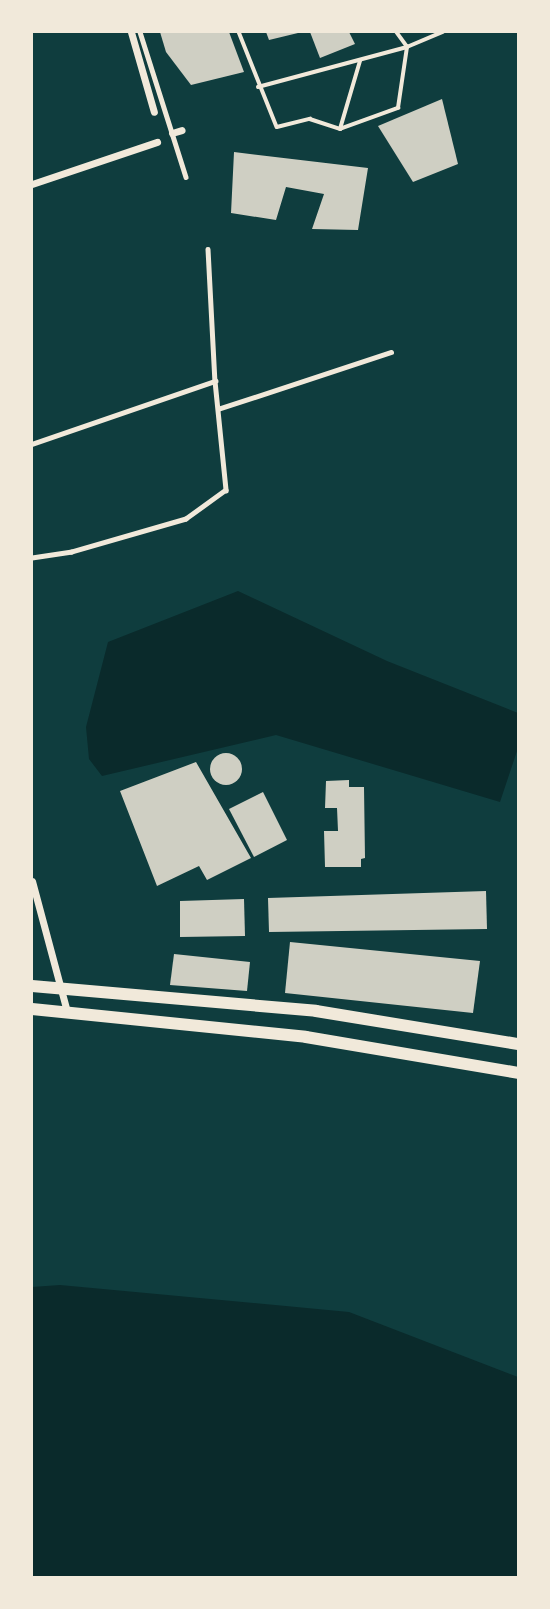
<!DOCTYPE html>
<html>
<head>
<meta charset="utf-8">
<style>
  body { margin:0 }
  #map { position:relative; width:550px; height:1609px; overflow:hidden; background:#0f3d3e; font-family:Cabin,sans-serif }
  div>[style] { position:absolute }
  .water>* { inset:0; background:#0a2a2b }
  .building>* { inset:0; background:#cfcfc3 }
  .round { border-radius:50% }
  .path>* { height:3.5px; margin:-1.75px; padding:0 1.75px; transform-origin:1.75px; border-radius:1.75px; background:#f1e9da }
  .service>* { height:4.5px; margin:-2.25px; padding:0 2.25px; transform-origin:2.25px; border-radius:2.25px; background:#f1e9da }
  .minor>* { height:7px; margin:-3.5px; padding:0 3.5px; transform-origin:3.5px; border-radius:3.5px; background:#f1e9da }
  .secondary>* { height:12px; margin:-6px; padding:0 6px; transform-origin:6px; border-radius:6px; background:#f1e9da }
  span { translate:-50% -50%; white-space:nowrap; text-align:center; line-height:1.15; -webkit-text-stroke:6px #f1e9da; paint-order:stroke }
  .frame { position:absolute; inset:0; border:33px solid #f1e9da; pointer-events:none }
</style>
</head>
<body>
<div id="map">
  <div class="water">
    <div style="clip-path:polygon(238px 591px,387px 661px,518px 713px,518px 748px,500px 802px,276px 735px,102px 776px,89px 759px,86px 727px,108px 642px)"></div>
    <div style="clip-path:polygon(60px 1285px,349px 1312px,518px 1377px,518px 1577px,32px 1577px,32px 1287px)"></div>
  </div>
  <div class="building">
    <div style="clip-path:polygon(160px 32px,229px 32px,244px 72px,191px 85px,166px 52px)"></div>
    <div style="clip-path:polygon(266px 32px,298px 32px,298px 33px,269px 40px)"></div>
    <div style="clip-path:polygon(310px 32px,349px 32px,355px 44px,320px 58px)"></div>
    <div style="clip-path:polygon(442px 99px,458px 164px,413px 182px,378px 126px)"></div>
    <div style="clip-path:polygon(234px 152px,368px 168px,358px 230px,312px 229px,324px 194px,286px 187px,276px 220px,231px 213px)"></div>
    <div class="round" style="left:210px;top:753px;width:32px;height:32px"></div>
    <div style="clip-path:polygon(196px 762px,251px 858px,207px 880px,199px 866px,157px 886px,120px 791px)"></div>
    <div style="clip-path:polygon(349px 780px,349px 787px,364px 787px,365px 858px,361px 859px,361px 867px,325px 867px,324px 831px,338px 831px,337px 808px,325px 808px,326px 781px)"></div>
    <div style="clip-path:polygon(263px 792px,287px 840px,254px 857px,229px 809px)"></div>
    <div style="clip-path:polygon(486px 891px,487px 929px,269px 932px,268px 898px)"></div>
    <div style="clip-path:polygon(244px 899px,245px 936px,180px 937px,180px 901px)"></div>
    <div style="clip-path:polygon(290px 942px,480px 961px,473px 1013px,285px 993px)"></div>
    <div style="clip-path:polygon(174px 954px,250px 962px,247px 991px,170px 985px)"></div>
  </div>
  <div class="path">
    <div style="left:239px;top:32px;width:102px;rotate:68.2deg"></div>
    <div style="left:277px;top:127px;width:34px;rotate:-14deg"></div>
    <div style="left:310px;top:119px;width:32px;rotate:18deg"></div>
    <div style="left:340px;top:129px;width:62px;rotate:-19.9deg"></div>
    <div style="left:398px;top:108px;width:62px;rotate:-81.6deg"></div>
    <div style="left:407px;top:47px;width:39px;rotate:-23deg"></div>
    <div style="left:258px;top:87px;width:154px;rotate:-15deg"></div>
    <div style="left:407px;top:47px;width:19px;rotate:-126deg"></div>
    <div style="left:340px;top:129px;width:71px;rotate:-73.6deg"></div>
  </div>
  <div class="service">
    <div style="left:140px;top:32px;width:152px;rotate:72.4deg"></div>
    <div style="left:208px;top:249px;width:132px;rotate:87deg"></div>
    <div style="left:218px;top:409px;width:182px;rotate:-18.2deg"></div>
    <div style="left:32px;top:444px;width:194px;rotate:-19deg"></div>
    <div style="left:215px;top:381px;width:110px;rotate:84.2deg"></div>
    <div style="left:226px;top:490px;width:49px;rotate:144.1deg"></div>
    <div style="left:186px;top:519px;width:119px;rotate:163.9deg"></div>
    <div style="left:72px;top:552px;width:40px;rotate:171.5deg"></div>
  </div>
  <div class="minor">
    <div style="left:131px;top:32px;width:83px;rotate:74deg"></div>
    <div style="left:172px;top:133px;width:10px;rotate:-17deg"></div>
    <div style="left:32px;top:184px;width:132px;rotate:-18.6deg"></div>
    <div style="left:32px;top:881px;width:136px;rotate:75deg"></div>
  </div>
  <div class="secondary">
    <div style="left:32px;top:986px;width:285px;rotate:5deg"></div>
    <div style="left:316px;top:1011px;width:205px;rotate:9.3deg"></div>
    <div style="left:32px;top:1009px;width:275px;rotate:5.8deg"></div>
    <div style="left:306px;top:1037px;width:215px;rotate:9.6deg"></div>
  </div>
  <div class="frame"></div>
</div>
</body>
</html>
